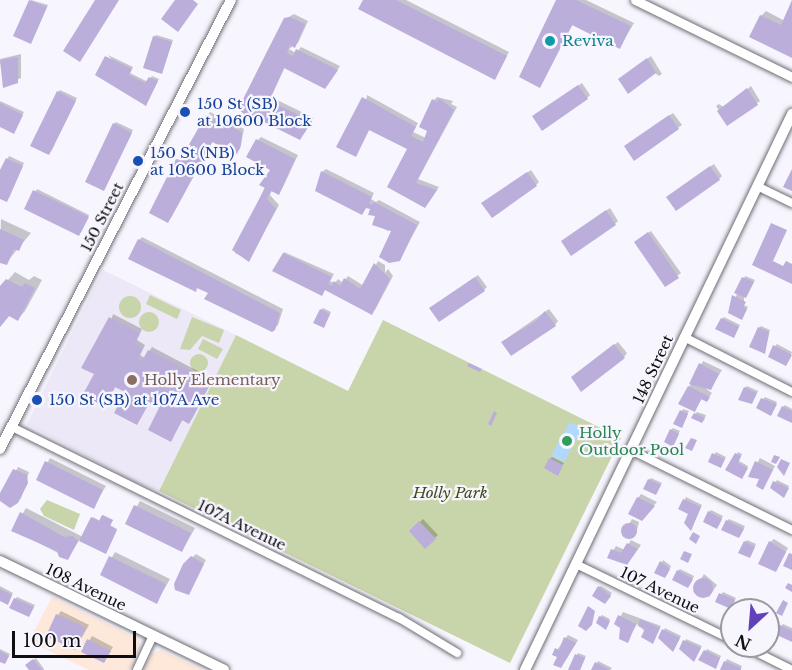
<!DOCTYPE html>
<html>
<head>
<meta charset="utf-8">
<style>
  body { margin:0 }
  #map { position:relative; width:792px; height:670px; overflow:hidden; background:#f7f5fe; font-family:"Libre Baskerville",serif }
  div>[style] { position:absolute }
  .commercial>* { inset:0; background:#fde8da }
  .built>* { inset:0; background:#ece8f7 }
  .green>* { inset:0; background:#c8d4a9 }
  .round { border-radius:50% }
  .water>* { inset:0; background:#b3d8fe }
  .shadow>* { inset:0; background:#0003 }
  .building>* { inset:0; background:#bbaedb }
  .roads { filter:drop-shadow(0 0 2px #6f6d74) drop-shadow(0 0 2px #6f6d74) }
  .minor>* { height:8px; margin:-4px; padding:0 4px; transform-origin:4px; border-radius:4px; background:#fff }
  .tertiary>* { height:9px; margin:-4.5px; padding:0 4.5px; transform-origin:4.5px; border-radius:4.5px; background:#fff }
  .secondary>* { height:10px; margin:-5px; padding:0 5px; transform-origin:5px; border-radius:5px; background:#fff }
  .dots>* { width:16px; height:16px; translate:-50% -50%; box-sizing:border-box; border:3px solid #f7f5fe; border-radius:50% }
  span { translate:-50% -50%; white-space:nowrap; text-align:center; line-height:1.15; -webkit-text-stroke:4.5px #f7f5fe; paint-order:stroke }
  .culture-label { font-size:15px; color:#0d838f }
  .left { translate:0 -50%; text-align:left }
  .transit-label { font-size:15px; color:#164399 }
  .street-label { font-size:15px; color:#0e0e10 }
  .education-label { font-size:15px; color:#785e54 }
  .leisure-label { font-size:15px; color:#27864d }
  .park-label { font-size:15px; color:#3f4a15; font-style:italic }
  .north { position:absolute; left:720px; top:598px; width:60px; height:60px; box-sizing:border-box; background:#f7f5fe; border:2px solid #9a999f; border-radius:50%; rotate:206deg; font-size:16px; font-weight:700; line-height:24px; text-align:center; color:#0e0e10 }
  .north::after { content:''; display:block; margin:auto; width:21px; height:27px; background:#6242ba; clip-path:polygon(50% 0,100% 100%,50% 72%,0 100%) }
  .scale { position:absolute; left:12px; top:631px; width:124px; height:27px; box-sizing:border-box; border:3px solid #0e0e10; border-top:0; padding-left:8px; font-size:18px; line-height:21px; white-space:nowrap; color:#0e0e10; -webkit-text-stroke:4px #f7f5fe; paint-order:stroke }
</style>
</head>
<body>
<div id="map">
  <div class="commercial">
    <div style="clip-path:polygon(52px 597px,138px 639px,140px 647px,129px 670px,89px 670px,29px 641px)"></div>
    <div style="clip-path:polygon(161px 650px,163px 651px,203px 670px,144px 670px,152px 654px)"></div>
  </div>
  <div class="built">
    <div style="clip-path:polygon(103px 270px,236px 335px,159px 491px,134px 482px,27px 424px)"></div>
  </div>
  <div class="green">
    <div style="clip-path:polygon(150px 295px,181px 310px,177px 319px,146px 304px)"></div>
    <div class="round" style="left:119px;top:296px;width:22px;height:22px"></div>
    <div class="round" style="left:139px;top:312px;width:20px;height:20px"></div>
    <div style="clip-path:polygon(192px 317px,224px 330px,219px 343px,202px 336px,190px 350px,180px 349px)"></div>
    <div style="clip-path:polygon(383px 320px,621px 438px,510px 663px,159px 491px,236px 335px,348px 391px)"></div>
    <div style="clip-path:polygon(203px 339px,223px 349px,217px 359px,198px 349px)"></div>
    <div class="round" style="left:190px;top:354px;width:18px;height:18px"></div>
    <div style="clip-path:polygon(47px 500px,80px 514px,74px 530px,44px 516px,40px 509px)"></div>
  </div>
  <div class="water">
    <div style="clip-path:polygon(570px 422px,582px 429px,564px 462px,551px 456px)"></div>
  </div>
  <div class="shadow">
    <div style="clip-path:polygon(31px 0,48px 5px,32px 40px,15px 35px)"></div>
    <div style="clip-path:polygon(364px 0,406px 0,509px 52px,495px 78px)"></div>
    <div style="clip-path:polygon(557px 0,586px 0,634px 23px,620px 47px,573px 24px,540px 87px)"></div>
    <div style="clip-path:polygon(792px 8px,792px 55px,761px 16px,766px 11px,785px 21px)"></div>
    <div style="clip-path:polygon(294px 14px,308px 21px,298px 43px,289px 49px,296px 53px,301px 47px,340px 66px,328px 84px,285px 67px,271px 97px,314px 118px,303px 135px,252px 115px,285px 19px)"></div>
    <div style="clip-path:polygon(156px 35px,173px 40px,162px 72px,154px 37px)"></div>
    <div style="clip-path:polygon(21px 54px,21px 78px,4px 86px,0 59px)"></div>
    <div style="clip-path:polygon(108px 55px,133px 67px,130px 73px,148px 82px,152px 76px,159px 79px,147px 102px)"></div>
    <div style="clip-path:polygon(651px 56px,662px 74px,659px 76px,652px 71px,623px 76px)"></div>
    <div style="clip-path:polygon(582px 83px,590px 95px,587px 98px,538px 113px)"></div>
    <div style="clip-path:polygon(751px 86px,760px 101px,728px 124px,716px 106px,719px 104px,725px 108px)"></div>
    <div style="clip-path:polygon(60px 90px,77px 98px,51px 152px,58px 92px)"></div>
    <div style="clip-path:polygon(367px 95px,418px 123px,413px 132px,426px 138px,434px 100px,437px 97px,453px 101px,451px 104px,457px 107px,418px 179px,439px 187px,428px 203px,389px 186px,409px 149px,370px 128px,356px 155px)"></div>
    <div style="clip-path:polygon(0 101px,24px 112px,15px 130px,0 125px)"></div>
    <div style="clip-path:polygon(210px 112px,244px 129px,240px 149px,237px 152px,213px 141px,171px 218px,178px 160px,183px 157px)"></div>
    <div style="clip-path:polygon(673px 113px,682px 125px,635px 159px,629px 143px)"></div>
    <div style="clip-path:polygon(116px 122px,133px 130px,105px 187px,114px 124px)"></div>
    <div style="clip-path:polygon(261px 137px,298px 155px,282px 189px,279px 193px,272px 190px,270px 195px,279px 205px,249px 260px,235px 253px,273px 169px,258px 140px)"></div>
    <div style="clip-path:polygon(9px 156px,24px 163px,9px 198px,0 198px,0 174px)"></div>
    <div style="clip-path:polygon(714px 164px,722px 176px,719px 179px,667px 197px)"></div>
    <div style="clip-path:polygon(326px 169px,374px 193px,371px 199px,376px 202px,379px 200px,420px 222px,399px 260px,394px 228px,388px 231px,374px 224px,377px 215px,372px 209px,367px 206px,362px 213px,322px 172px)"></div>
    <div style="clip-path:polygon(531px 170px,539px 182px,536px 185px,487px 200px)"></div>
    <div style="clip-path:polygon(37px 189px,89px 215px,81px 232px,26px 208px)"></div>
    <div style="clip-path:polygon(610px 208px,618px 221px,615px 224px,566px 238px)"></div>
    <div style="clip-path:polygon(1px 219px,31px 233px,6px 263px,0 262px)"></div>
    <div style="clip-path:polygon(651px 231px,681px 273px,665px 285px,639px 239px)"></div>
    <div style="clip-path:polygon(142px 237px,283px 309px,278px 325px,274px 329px,210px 292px,199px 287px,195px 290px,139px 240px)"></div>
    <div style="clip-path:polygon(284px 252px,334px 274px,330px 281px,335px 283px,338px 279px,343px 283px,348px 276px,364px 286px,378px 261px,385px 265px,385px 273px,388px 269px,393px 276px,375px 310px,326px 289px,322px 294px,274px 270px)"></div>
    <div style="clip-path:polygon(15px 272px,29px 280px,34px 276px,42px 280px,25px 311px,18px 319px,10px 315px,0 327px,0 289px)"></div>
    <div style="clip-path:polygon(478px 275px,487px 287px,484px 290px,435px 305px)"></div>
    <div style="clip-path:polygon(745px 276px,755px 280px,744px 298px,744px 305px,748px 307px,743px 316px,729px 312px)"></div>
    <div style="clip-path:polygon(323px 308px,331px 312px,325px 324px,321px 310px)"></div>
    <div style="clip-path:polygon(549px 309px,558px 321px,555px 325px,506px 339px)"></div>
    <div style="clip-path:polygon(113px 314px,142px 329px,137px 340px,145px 345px,140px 355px,145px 358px,152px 347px,213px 379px,192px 419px,189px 422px,183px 419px,171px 440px,161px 408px,150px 402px,137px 424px,127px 391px,116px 386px,104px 405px,96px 373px)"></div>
    <div style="clip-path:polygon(724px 317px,740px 325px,735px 334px,722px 319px)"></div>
    <div style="clip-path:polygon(761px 326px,770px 330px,765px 352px,759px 328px)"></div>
    <div style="clip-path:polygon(618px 342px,627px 353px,624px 357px,577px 374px)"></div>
    <div style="clip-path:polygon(777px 344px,792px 352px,788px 362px,775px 346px)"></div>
    <div style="clip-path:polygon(703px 361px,722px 370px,710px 389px,702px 386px,712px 393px,707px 400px,703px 397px,695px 410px,689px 387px)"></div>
    <div style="clip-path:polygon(747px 386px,758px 391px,753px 400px,745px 388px)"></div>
    <div style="clip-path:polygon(765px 397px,777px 402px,772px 412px,763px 399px)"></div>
    <div style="clip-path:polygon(785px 405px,792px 409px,792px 422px,783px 407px)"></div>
    <div style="clip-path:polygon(683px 409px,689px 411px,683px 424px,675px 423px)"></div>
    <div style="clip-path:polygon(697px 412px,706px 415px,704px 420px,693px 417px)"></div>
    <div style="clip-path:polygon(673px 428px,680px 431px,674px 443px,671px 430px)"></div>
    <div style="clip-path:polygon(716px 452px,726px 457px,722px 464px,710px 461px)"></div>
    <div style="clip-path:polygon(738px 452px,742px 454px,739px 461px,748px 466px,744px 475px,727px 470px)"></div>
    <div style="clip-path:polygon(552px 457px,564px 463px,559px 472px,550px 459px)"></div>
    <div style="clip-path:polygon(50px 458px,106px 486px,93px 507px,38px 479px)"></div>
    <div style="clip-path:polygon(760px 458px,775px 466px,763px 488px,761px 478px,750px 476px)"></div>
    <div style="clip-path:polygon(18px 467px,29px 472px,21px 498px,17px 502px,0 500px)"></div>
    <div style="clip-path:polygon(651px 478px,662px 483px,657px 491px,649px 480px)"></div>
    <div style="clip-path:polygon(777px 480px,789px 486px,785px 494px,772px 488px)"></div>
    <div style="clip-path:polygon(641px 494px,657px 502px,645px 515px,638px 498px)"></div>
    <div style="clip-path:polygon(686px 497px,702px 505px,691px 529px,690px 514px,680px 509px)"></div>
    <div style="clip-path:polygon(140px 501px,195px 528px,182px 551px,127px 523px)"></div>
    <div style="clip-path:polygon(26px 508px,83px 537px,93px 517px,100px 521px,103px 515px,113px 520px,110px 525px,117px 529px,106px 552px,80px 539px,68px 558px,13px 530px)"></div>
    <div style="clip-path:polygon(711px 510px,723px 516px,719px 525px,709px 512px)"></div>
    <div style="clip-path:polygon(423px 519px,438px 535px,425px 547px,411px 531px)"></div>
    <div style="clip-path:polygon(632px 519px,639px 522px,636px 534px,630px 539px,622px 536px)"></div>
    <div style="clip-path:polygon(729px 519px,745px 526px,741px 534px,727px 521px)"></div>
    <div style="clip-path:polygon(774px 539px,788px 548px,776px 571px,770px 542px)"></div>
    <div style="clip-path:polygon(631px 540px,641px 545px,630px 560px,609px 557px,616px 546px,625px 550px)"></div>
    <div style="clip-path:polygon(747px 540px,756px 544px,751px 555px,745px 542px)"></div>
    <div style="clip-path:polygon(115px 552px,170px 579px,157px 602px,102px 574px)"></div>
    <div style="clip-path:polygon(196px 554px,206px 560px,188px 593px,184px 565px)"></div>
    <div style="clip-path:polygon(663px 560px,671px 566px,667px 575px,656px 573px)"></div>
    <div style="clip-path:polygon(680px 569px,694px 576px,690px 584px,678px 571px)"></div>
    <div style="clip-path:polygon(704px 574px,717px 585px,709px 597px,693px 592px)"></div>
    <div style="clip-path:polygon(0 586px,13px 593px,9px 601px,0 599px)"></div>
    <div style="clip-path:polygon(601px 586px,612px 593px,607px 600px,599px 587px)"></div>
    <div style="clip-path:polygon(723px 592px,736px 598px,731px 608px,717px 601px)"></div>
    <div style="clip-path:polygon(17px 597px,35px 605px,29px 616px,15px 599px)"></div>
    <div style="clip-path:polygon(744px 598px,759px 605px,757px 610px,737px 610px)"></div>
    <div style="clip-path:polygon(61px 611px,89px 625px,75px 649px,58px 615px)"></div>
    <div style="clip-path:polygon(623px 612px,661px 626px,654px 640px,637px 624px,627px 641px,622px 627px,616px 624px)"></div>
    <div style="clip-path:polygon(768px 614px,777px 618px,773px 627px,768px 628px)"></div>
    <div style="clip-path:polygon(602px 615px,610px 619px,606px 628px,600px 617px)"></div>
    <div style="clip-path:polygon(783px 624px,792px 628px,792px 641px,781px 626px)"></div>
    <div style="clip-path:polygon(665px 628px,681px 636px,674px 649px,660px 638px)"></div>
    <div style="clip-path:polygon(568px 635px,578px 640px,564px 663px,554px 654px)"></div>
    <div style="clip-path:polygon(92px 636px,113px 647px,104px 661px,83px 651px)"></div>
    <div style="clip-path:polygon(686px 639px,702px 646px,695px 659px,681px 649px)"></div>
    <div style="clip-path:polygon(0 649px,10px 654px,6px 661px,0 661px)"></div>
    <div style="clip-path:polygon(707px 649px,721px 656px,717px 665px,700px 660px)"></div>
    <div style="clip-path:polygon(578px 653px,586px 656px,580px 670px,569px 670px)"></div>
    <div style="clip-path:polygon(36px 658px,44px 669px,44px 670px,31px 670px,27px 665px)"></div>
    <div style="clip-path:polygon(727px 659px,742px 666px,740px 670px,721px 670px)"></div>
    <div style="clip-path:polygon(598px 661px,612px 668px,610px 670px,593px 670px)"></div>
  </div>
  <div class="building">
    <div style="clip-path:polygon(29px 0,47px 7px,31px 44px,13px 36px)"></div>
    <div style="clip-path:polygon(95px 0,119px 0,80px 62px,63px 51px)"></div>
    <div style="clip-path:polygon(175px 0,193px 0,198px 4px,178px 32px,161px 19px)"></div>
    <div style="clip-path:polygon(363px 0,396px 0,507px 56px,495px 80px,358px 9px)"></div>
    <div style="clip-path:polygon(556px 0,576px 0,631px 26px,620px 49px,572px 25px,540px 88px,519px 77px)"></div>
    <div style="clip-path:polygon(792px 0,792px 58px,749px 37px,760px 15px,781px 25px)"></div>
    <div style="clip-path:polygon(290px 17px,305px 24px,295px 48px,290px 45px,287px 53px,293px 56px,296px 49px,338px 70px,325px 89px,284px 68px,269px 101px,312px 121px,300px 140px,252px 116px,250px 119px,238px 109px,284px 18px)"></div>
    <div style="clip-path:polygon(153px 36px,172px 42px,162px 74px,143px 68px)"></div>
    <div style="clip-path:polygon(105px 56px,132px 69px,129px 75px,145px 83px,149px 77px,158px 81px,146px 106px,95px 75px)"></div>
    <div style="clip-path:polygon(18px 57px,18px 83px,3px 88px,0 60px)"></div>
    <div style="clip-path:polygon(647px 58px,656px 73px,628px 94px,618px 79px)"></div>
    <div style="clip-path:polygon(578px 85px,588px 99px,542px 131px,532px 116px)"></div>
    <div style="clip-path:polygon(747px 88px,758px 105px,727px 126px,717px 111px)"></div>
    <div style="clip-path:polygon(57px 91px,76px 101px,49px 155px,30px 146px)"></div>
    <div style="clip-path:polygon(362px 97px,416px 127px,411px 136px,423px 142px,427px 131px,419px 127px,432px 99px,437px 102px,439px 98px,454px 110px,416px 183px,437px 190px,425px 208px,387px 187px,407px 149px,369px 130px,356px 157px,336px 147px)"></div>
    <div style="clip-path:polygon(0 103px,23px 115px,14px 134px,0 127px)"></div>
    <div style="clip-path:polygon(206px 115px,242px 132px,241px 145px,237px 154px,212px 142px,168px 223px,149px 213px,176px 159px,180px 160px)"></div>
    <div style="clip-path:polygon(669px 115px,679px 129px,634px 161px,624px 146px)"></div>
    <div style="clip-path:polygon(113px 123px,132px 133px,104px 191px,85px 182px)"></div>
    <div style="clip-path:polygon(256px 139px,295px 159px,279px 195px,271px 191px,267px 199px,276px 209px,249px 262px,232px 250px,265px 188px,259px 185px,270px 170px,246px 157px)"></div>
    <div style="clip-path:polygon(6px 158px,23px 166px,7px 202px,0 199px,0 170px)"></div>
    <div style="clip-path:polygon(710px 166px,720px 180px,676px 211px,666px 197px)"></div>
    <div style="clip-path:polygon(792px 169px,792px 191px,783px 187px)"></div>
    <div style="clip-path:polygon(321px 171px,372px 197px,369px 203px,372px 205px,374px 202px,417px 225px,400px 261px,389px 263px,379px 257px,391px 231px,372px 225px,375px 216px,368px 215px,370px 209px,366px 208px,362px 215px,315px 191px)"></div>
    <div style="clip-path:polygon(527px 172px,537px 186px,492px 218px,481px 203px)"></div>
    <div style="clip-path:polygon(33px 190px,89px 217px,79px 236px,24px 209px)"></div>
    <div style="clip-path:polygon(606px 210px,616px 225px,571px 256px,561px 241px)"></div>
    <div style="clip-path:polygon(771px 223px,787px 230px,773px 261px,783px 266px,786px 261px,792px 264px,792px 284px,752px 265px)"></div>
    <div style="clip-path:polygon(0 229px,24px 240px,19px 251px,14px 249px,7px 265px,0 263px)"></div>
    <div style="clip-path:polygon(648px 232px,679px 278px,665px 287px,634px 242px)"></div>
    <div style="clip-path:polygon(138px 239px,280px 313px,275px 330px,272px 332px,204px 299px,208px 293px,197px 288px,196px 292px,128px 259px)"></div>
    <div style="clip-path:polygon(283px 253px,332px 277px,328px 284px,332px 286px,334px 281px,340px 286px,344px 278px,360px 289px,374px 263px,390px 279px,372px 315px,325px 290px,322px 296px,272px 271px)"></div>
    <div style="clip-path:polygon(475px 277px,485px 291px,439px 322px,429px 308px)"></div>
    <div style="clip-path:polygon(742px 277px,754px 282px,746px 298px,734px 293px)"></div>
    <div style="clip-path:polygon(6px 279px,22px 287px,25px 283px,35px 288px,18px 321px,9px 316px,0 327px,0 286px)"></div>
    <div style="clip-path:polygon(732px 295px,746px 302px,743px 307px,747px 309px,742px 320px,728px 313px)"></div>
    <div style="clip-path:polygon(320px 309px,330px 314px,324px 328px,313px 323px)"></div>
    <div style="clip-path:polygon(545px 311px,556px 326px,511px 356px,501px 342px,536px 321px)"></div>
    <div style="clip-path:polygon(109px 317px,140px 333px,134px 344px,143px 348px,138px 359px,142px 361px,148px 350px,211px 382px,189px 424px,182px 420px,171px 442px,148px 430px,159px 408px,149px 403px,137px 425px,114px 413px,125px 392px,115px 387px,105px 407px,82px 396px,94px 374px,81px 368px)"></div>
    <div style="clip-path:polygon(721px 318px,739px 327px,734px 338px,715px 329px)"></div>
    <div style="clip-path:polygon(758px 327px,769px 332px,765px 354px,749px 347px)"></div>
    <div style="clip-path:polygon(614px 344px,625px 358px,581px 392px,571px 377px)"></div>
    <div style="clip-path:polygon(773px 345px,792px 355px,786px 366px,768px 357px)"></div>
    <div style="clip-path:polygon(469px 363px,482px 369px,480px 372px,467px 366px)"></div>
    <div style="clip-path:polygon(699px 363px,719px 374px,711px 390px,689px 384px)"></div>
    <div style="clip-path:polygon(688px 386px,710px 397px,707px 402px,701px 399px,695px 412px,678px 404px)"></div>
    <div style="clip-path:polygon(744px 387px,757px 393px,752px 404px,738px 400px)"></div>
    <div style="clip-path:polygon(761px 398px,777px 404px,771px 416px,756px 408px)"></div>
    <div style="clip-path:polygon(782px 406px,792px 411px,792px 423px,777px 416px)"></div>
    <div style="clip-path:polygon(680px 410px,688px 414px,682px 428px,673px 424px)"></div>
    <div style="clip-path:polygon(494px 411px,497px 413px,491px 426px,488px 424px)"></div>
    <div style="clip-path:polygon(694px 413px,705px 418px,702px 423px,691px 418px)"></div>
    <div style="clip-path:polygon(670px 429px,679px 434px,673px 447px,664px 442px)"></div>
    <div style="clip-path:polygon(691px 438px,697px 440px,692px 451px,685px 448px)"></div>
    <div style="clip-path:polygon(712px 453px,725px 459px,721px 468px,708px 462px)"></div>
    <div style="clip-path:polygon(735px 453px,741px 456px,738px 463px,748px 468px,742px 479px,725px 470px)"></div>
    <div style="clip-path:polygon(774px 455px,780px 457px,776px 464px,771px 462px)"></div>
    <div style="clip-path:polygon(549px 458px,563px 465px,558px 476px,544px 468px)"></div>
    <div style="clip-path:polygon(781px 459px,790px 463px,784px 476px,777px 467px)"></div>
    <div style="clip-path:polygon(45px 461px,103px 490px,94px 509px,36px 480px)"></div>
    <div style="clip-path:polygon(755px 461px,773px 470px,763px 490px,756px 486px,759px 479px,748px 477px)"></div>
    <div style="clip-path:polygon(13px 469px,27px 475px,28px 483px,18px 503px,10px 508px,0 501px,0 493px)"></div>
    <div style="clip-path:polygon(648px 479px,661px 485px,656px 495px,643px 489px)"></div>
    <div style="clip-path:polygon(773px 481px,789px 488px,784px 498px,770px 488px)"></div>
    <div style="clip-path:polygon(637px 497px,655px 506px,642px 521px,628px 514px)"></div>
    <div style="clip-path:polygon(683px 499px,701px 507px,691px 531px,684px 523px,688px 514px,678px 509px)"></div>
    <div style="clip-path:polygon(134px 505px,191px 533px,182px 552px,125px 524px)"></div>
    <div style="clip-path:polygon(708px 511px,722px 519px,717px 529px,703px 522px)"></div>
    <div style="clip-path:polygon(20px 512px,64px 537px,73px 536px,78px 541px,68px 560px,59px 557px,57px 551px,11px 531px)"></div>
    <div style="clip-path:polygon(102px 515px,113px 520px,110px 526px,117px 530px,106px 554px,79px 541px,91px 517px,99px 521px)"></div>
    <div style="clip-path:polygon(726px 520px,744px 529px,739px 538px,721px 530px)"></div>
    <div style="clip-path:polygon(419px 521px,436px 539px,425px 549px,409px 531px)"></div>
    <div class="round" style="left:621px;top:523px;width:16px;height:16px"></div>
    <div style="clip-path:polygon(693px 532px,700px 536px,696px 544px,689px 539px)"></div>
    <div style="clip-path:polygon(744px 541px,755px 547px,750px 558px,738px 553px)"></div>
    <div style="clip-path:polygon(769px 541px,786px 552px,776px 572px,758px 564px)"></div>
    <div style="clip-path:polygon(627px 543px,638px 549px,627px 565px,607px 558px,611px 549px,621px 553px)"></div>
    <div style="clip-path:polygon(684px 551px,692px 554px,688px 563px,680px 559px)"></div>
    <div style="clip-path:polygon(789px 553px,792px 554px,792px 570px,783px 566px)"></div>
    <div style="clip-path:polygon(109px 556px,166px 584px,157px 604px,100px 575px)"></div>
    <div style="clip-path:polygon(191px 556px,204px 564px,189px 595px,175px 590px,174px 584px,183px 564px)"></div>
    <div style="clip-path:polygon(660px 561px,670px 569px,665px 578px,654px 573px)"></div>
    <div style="clip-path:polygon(677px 570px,693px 579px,688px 588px,672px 580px)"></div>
    <div class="round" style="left:693px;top:578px;width:20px;height:20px"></div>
    <div style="clip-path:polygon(788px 583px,792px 585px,792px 592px,785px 588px)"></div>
    <div style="clip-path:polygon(598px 586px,611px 596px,605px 604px,592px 596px)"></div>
    <div style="clip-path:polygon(0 589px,12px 595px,8px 605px,0 601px)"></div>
    <div style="clip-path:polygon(719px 593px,735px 600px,731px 609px,715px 602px)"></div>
    <div style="clip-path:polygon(14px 598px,34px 607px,29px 617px,9px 608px)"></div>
    <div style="clip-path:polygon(741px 599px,758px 608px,757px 610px,735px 610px)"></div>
    <div style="clip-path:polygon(783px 600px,788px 603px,782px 616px,776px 613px)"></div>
    <div style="clip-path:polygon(588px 606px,595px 611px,592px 625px,586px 631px,578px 626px)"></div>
    <div style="clip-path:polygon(56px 614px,86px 628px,75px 650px,46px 636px)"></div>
    <div style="clip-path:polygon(618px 615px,636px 624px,628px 643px,619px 639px,620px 628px,614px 624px)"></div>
    <div style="clip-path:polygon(599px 616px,610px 621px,606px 630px,596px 623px)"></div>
    <div style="clip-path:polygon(768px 616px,776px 620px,771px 631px,768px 630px)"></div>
    <div style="clip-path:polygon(640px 619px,660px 628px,653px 644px,641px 637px,645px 629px,638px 626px)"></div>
    <div style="clip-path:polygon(780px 625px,792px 631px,792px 642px,775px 634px)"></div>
    <div style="clip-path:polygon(662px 629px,680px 638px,673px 652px,658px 638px)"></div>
    <div style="clip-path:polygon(564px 637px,576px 643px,561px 668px,553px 665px,557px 657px,552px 655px,555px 648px,559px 650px)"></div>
    <div style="clip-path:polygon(87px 639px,111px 651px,104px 663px,81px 652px)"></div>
    <div style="clip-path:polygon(683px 640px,701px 648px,694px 662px,679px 649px)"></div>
    <div style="clip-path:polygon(704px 650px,720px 658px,716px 669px,698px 660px)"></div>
    <div style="clip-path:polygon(0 651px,9px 656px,5px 664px,0 662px)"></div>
    <div style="clip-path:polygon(575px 654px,585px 658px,580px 670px,568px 670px)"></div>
    <div style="clip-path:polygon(33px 659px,42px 670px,29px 670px,25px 665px)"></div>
    <div style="clip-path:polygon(724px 661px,741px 668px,741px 670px,720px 670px)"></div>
    <div style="clip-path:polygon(595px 662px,610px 670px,591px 670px)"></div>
  </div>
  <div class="roads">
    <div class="minor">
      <div style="left:757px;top:186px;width:39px;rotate:26deg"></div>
      <div style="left:684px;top:337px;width:121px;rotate:27deg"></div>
      <div style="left:12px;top:427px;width:432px;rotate:26.3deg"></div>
      <div style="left:399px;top:618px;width:68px;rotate:31.1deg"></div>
      <div style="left:631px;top:450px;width:180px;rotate:26.4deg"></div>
      <div style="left:576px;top:564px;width:174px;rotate:26deg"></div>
      <div style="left:744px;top:646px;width:54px;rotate:26.6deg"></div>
      <div style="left:137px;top:670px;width:38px;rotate:-65deg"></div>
    </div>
    <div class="tertiary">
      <div style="left:635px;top:0;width:175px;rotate:26.1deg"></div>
    </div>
    <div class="secondary">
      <div style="left:0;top:449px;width:505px;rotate:-62.78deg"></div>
      <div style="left:0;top:561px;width:249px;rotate:25.9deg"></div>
      <div style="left:525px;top:670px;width:617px;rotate:-64.35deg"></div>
    </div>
  </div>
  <div class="dots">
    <div style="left:550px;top:41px;background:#0f9aa8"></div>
    <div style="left:185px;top:112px;background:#1a4fb4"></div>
    <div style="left:138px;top:161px;background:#1a4fb4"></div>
    <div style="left:132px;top:380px;background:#8d6e63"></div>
    <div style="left:37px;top:400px;background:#1a4fb4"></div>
    <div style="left:567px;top:441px;background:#2e9e5b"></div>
  </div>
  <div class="culture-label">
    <span class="left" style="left:562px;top:41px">Reviva</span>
  </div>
  <div class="transit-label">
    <span class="left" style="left:197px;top:112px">150 St (SB)<br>at 10600 Block</span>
    <span class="left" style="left:150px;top:161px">150 St (NB)<br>at 10600 Block</span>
    <span class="left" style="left:49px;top:400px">150 St (SB) at 107A Ave</span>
  </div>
  <div class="street-label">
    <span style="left:102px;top:217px;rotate:-63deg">150 Street</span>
    <span style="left:653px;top:369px;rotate:-65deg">148 Street</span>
    <span style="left:242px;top:525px;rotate:26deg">107A Avenue</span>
    <span style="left:86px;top:587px;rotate:26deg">108 Avenue</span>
    <span style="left:660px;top:590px;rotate:26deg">107 Avenue</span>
  </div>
  <div class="education-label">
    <span class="left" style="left:144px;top:380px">Holly Elementary</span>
  </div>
  <div class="leisure-label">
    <span class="left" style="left:579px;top:441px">Holly<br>Outdoor Pool</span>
  </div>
  <div class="park-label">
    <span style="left:450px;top:493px">Holly Park</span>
  </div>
  <div class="north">N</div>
  <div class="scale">100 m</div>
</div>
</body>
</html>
